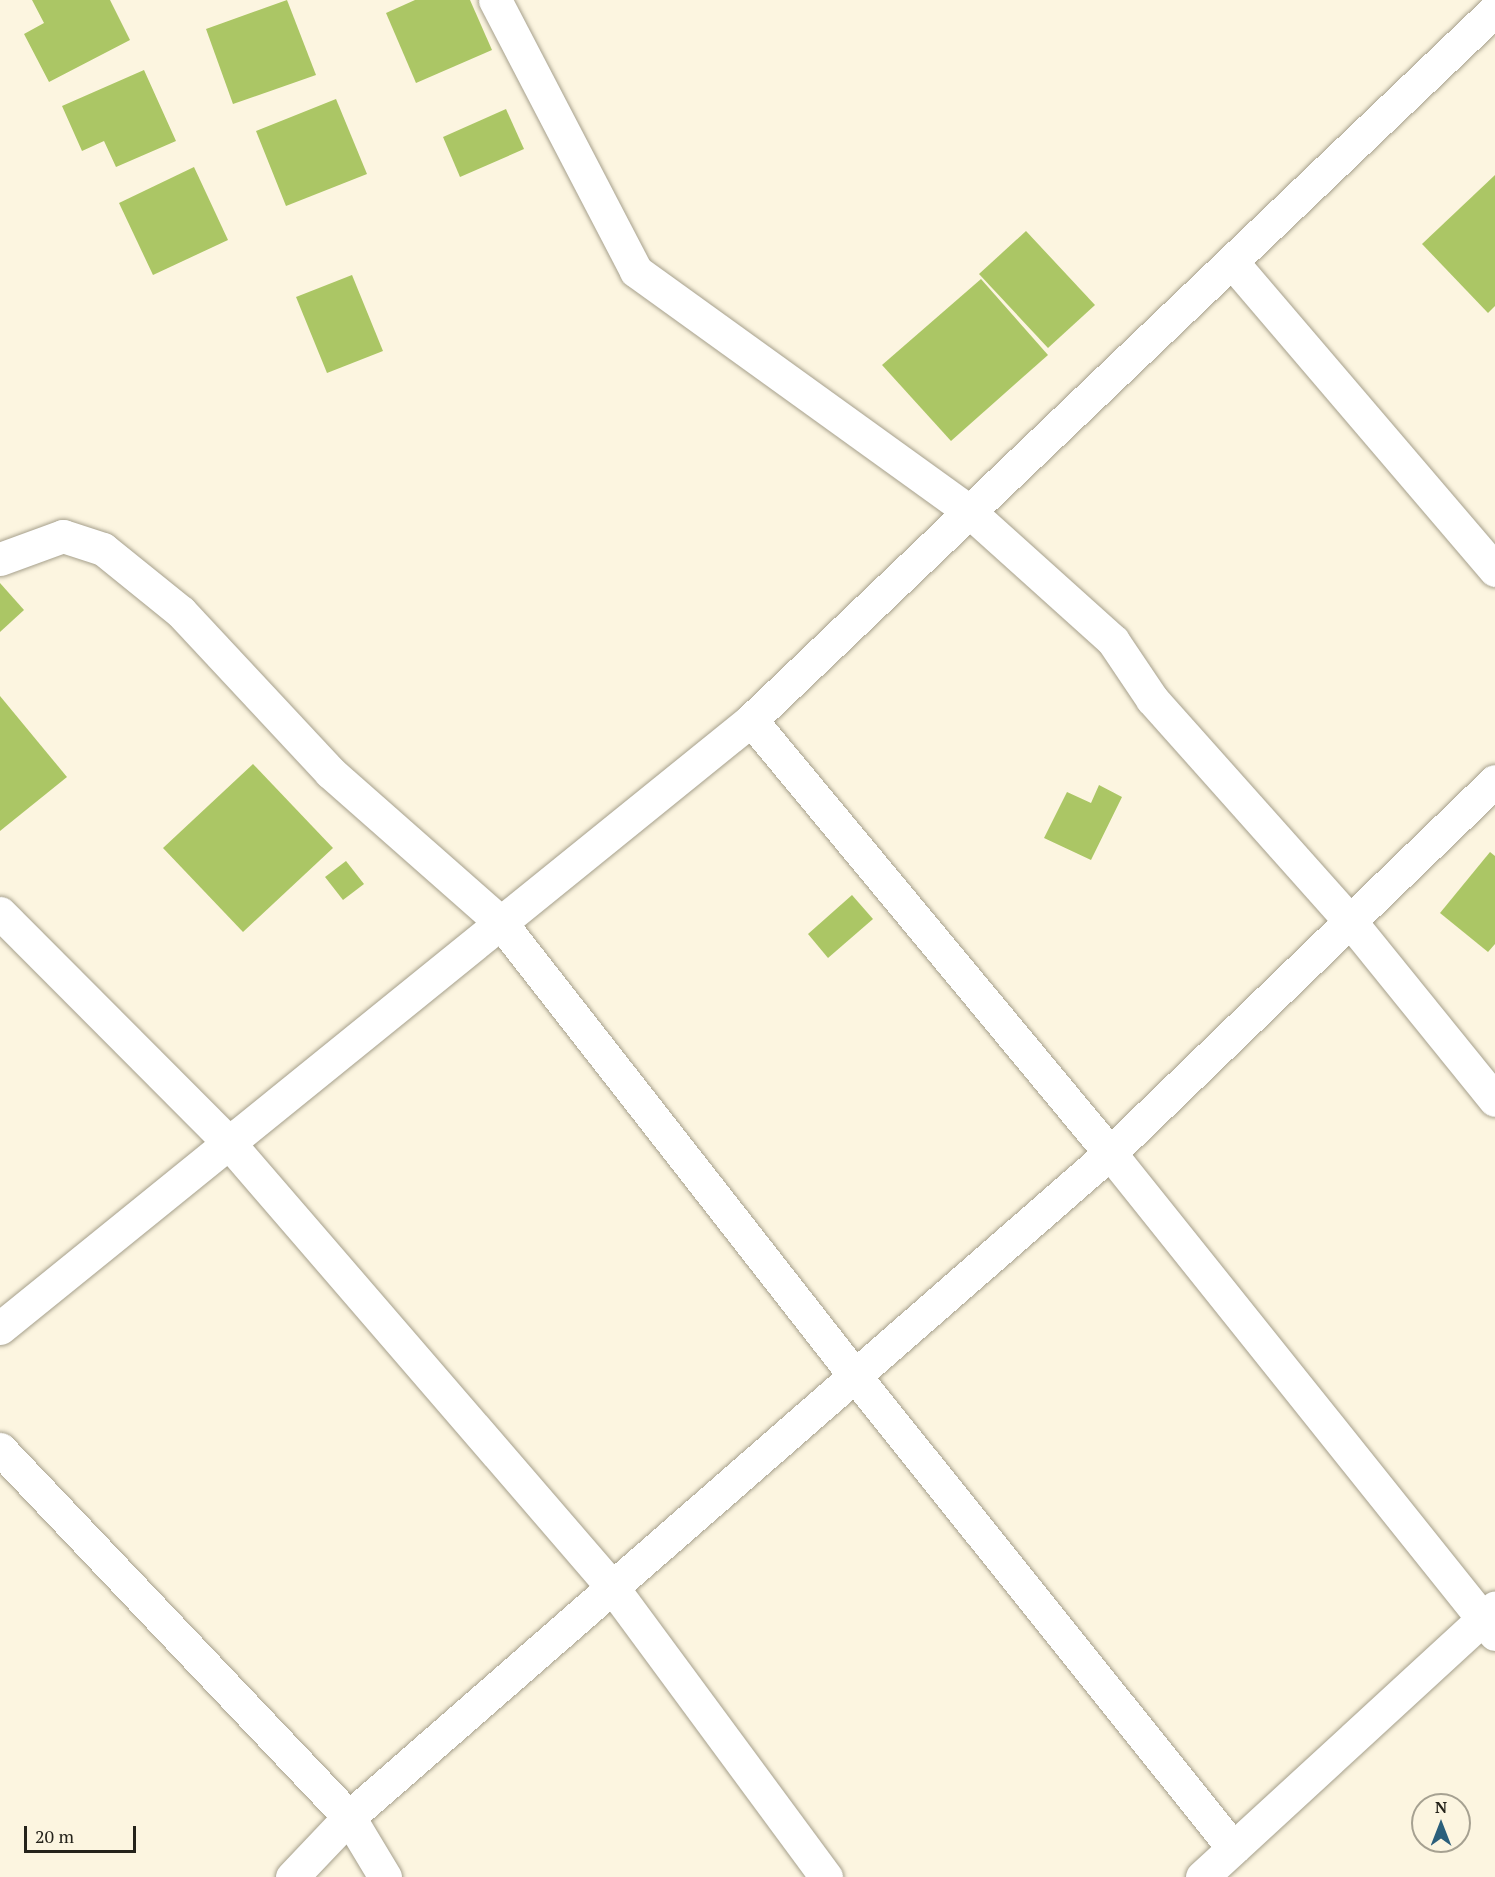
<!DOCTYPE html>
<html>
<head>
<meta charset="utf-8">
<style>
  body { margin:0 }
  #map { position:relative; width:1495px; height:1877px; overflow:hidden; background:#fcf5e0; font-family:"PT Serif",serif }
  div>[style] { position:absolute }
  .building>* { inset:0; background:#abc665 }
  .roads { filter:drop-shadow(0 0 2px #a6a08c) drop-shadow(0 0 2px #a6a08c) }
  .minor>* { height:33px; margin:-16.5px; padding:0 16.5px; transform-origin:16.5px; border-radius:16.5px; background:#fff }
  span { translate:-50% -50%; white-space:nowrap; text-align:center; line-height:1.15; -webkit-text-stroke:5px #fcf5e0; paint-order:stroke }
  .north { position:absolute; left:1411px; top:1793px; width:60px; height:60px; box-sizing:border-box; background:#fcf5e0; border:2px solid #a6a191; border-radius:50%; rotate:0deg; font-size:16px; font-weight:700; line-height:24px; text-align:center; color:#25231b }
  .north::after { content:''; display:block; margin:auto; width:21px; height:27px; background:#2b5f7b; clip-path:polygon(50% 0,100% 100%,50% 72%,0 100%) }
  .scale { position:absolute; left:24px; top:1826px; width:112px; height:27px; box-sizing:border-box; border:3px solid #25231b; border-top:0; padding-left:8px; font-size:18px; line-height:21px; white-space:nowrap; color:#25231b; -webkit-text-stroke:4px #fcf5e0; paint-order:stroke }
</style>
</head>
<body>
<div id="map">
  <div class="building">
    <div style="clip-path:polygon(32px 0,110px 0,130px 40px,49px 82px,24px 34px,44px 23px)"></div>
    <div style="clip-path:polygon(287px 0,316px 75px,233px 104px,206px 29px)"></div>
    <div style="clip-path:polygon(415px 0,470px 0,492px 50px,416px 83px,386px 13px)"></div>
    <div style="clip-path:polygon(144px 70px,176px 141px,116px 167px,104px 141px,82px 151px,62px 106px)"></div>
    <div style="clip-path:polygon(336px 99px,367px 174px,286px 206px,256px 131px)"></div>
    <div style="clip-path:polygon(506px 109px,524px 149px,460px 177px,443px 137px)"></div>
    <div style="clip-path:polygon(194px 167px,228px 240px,153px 275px,119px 203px)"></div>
    <div style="clip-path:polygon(1495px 175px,1495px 306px,1488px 313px,1422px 244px)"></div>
    <div style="clip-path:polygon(1026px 231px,1095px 305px,1048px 348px,979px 274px)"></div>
    <div style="clip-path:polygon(352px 275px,383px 351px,327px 373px,296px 297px)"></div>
    <div style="clip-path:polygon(981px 279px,1048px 355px,951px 441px,882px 365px)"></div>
    <div style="clip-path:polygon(0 583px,24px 610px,0 632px)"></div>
    <div style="clip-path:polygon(0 696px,67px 777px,0 831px)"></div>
    <div style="clip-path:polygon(253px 764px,333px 848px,243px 932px,163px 848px)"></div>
    <div style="clip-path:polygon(1099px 785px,1122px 797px,1091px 860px,1044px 838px,1067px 792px,1091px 803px)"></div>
    <div style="clip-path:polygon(1490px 852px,1495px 856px,1495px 944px,1488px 952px,1440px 913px)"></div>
    <div style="clip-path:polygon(346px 861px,364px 884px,343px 900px,325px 877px)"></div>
    <div style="clip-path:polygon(852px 895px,873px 919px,828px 958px,808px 934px)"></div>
  </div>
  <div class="roads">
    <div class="minor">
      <div style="left:495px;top:0;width:305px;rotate:62.5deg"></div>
      <div style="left:636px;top:271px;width:413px;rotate:35.8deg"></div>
      <div style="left:971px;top:513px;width:191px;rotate:42deg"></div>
      <div style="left:1113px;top:641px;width:70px;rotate:56.1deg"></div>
      <div style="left:1152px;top:699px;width:297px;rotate:48.3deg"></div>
      <div style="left:1350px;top:921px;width:230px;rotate:51deg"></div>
      <div style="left:1232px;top:262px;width:405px;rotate:49.5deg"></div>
      <div style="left:0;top:559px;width:67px;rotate:-20.1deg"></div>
      <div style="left:63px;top:536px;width:42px;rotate:18deg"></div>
      <div style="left:103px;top:549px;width:100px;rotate:38.9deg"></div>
      <div style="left:181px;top:612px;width:219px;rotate:47deg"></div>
      <div style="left:330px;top:772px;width:228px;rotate:41.4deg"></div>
      <div style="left:501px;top:923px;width:575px;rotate:51.99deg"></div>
      <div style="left:855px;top:1376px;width:605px;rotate:51.31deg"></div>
      <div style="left:751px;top:720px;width:562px;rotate:50.34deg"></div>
      <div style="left:1110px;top:1153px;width:616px;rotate:51.33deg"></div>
      <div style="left:0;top:913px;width:325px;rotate:45.1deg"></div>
      <div style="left:229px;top:1143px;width:588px;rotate:49.21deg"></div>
      <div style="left:613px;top:1588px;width:359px;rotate:53.6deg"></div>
      <div style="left:0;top:1328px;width:966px;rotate:-38.99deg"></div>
      <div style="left:751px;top:720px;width:1028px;rotate:-43.66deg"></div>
      <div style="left:0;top:1449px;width:507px;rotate:46.52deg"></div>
      <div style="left:349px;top:1817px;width:70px;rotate:59deg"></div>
      <div style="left:292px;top:1877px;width:83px;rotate:-46.5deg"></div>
      <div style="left:349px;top:1817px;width:1010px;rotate:-41.11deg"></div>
      <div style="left:1110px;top:1153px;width:535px;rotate:-44.02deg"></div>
      <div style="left:1202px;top:1877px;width:398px;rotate:-42.6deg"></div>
    </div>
  </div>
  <div class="north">N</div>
  <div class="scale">20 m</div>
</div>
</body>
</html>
